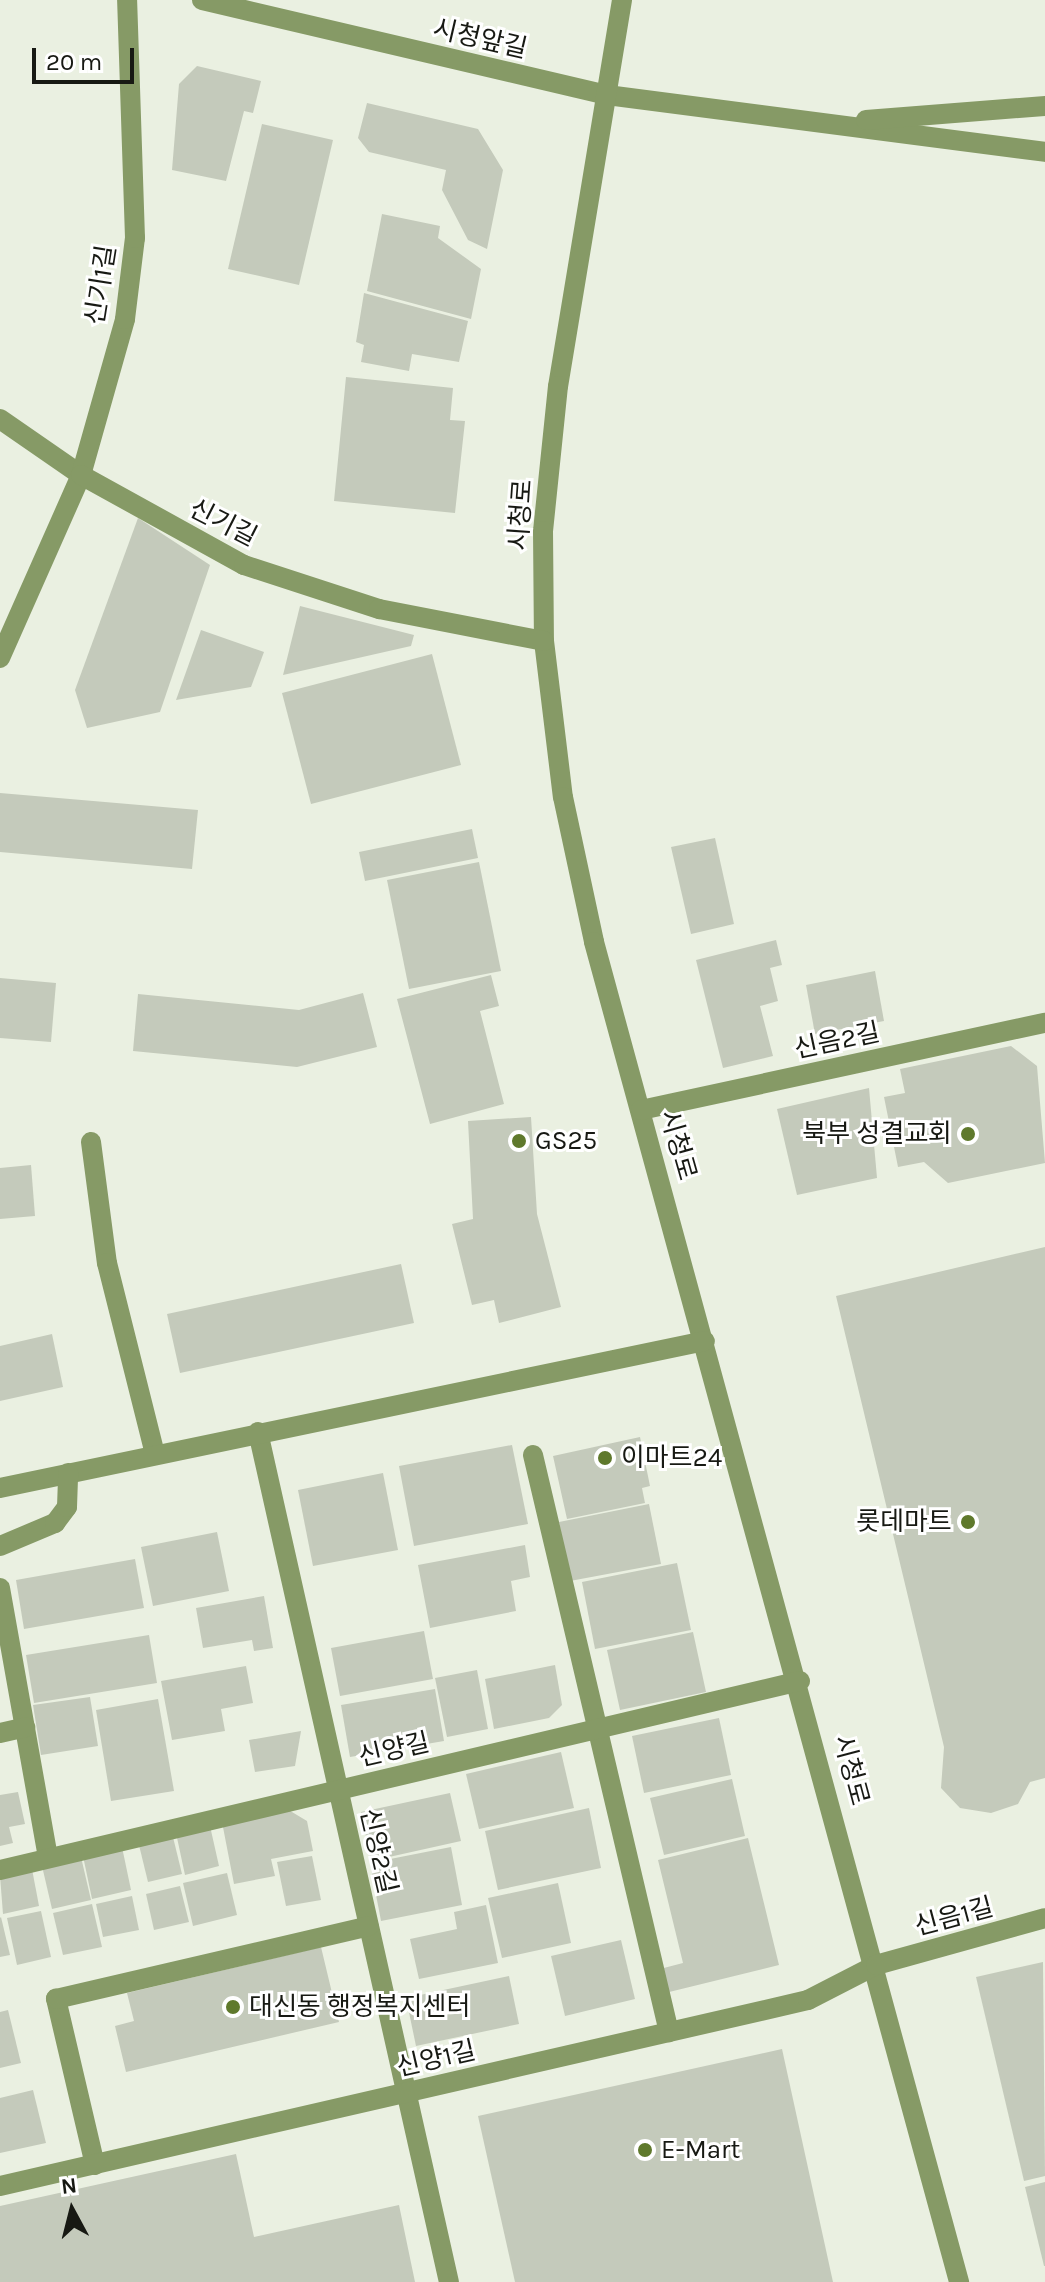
<!DOCTYPE html>
<html>
<head>
<meta charset="utf-8">
<style>
  body { margin:0 }
  #map { position:relative; width:1045px; height:2282px; overflow:hidden; background:#eaf0e1; font-family:Karla,"Noto Sans KR",sans-serif }
  div>[style] { position:absolute }
  .building>* { inset:0; background:#c4cabb }
  .minor>* { height:20px; margin:-10px; padding:0 10px; transform-origin:10px; border-radius:10px; background:#869a66 }
  .dots>* { width:22px; height:22px; translate:-50% -50%; box-sizing:border-box; border:4px solid #fff; border-radius:50% }
  span { translate:-50% -50%; white-space:nowrap; text-align:center; line-height:1.15; -webkit-text-stroke:6px #fff; paint-order:stroke }
  .street-label { font-size:26px; color:#171913 }
  .poi-label { font-size:26px; color:#171913 }
  .right { translate:-100% -50%; text-align:right }
  .left { translate:0 -50%; text-align:left }
  .north { position:absolute; left:32px; top:2170px; width:80px; height:80px; -webkit-text-stroke:6px #fff; paint-order:stroke; rotate:353deg; font-size:22px; font-weight:700; line-height:32px; text-align:center; color:#171913 }
  .north::after { content:''; display:block; margin:auto; width:28px; height:36px; background:#171913; clip-path:polygon(50% 0,100% 100%,50% 72%,0 100%) }
  .scale { position:absolute; left:32px; top:48px; width:102px; height:36px; box-sizing:border-box; border:4px solid #171913; border-top:0; padding-left:10px; font-size:24px; line-height:28px; white-space:nowrap; color:#171913; -webkit-text-stroke:6px #fff; paint-order:stroke }
</style>
</head>
<body>
<div id="map">
  <div class="building">
    <div style="clip-path:polygon(197px 66px,261px 81px,253px 113px,244px 111px,226px 181px,172px 170px,179px 84px)"></div>
    <div style="clip-path:polygon(367px 103px,478px 129px,503px 170px,487px 249px,468px 240px,442px 190px,446px 170px,369px 152px,358px 138px)"></div>
    <div style="clip-path:polygon(262px 124px,333px 140px,299px 285px,228px 269px)"></div>
    <div style="clip-path:polygon(382px 214px,440px 226px,438px 238px,481px 269px,471px 319px,367px 291px)"></div>
    <div style="clip-path:polygon(364px 293px,468px 321px,459px 362px,412px 354px,409px 371px,361px 362px,364px 345px,356px 342px)"></div>
    <div style="clip-path:polygon(346px 377px,453px 388px,450px 420px,465px 421px,455px 513px,334px 501px)"></div>
    <div style="clip-path:polygon(138px 518px,210px 565px,160px 712px,87px 728px,75px 690px)"></div>
    <div style="clip-path:polygon(300px 606px,414px 635px,411px 646px,283px 675px)"></div>
    <div style="clip-path:polygon(201px 630px,264px 652px,251px 687px,176px 700px)"></div>
    <div style="clip-path:polygon(432px 654px,461px 765px,311px 804px,282px 693px)"></div>
    <div style="clip-path:polygon(0 793px,198px 810px,192px 869px,0 852px)"></div>
    <div style="clip-path:polygon(472px 829px,478px 858px,365px 881px,359px 852px)"></div>
    <div style="clip-path:polygon(715px 838px,734px 924px,691px 934px,671px 847px)"></div>
    <div style="clip-path:polygon(479px 862px,501px 971px,409px 989px,387px 880px)"></div>
    <div style="clip-path:polygon(776px 940px,782px 965px,770px 968px,778px 1001px,760px 1006px,773px 1056px,723px 1068px,696px 960px)"></div>
    <div style="clip-path:polygon(875px 971px,884px 1021px,815px 1034px,806px 985px)"></div>
    <div style="clip-path:polygon(491px 975px,499px 1006px,480px 1011px,504px 1104px,430px 1124px,397px 999px)"></div>
    <div style="clip-path:polygon(0 978px,56px 983px,51px 1042px,0 1038px)"></div>
    <div style="clip-path:polygon(363px 993px,377px 1047px,297px 1067px,133px 1051px,138px 994px,299px 1010px)"></div>
    <div style="clip-path:polygon(1011px 1046px,1037px 1066px,1045px 1163px,948px 1183px,924px 1162px,898px 1167px,884px 1097px,905px 1093px,900px 1069px)"></div>
    <div style="clip-path:polygon(869px 1088px,877px 1178px,797px 1195px,777px 1109px)"></div>
    <div style="clip-path:polygon(531px 1117px,537px 1214px,561px 1307px,499px 1323px,494px 1300px,472px 1305px,452px 1224px,473px 1219px,468px 1121px)"></div>
    <div style="clip-path:polygon(31px 1165px,35px 1216px,0 1219px,0 1168px)"></div>
    <div style="clip-path:polygon(1045px 1247px,1045px 1778px,1030px 1782px,1018px 1804px,991px 1813px,960px 1808px,941px 1788px,944px 1747px,836px 1296px)"></div>
    <div style="clip-path:polygon(401px 1264px,414px 1323px,180px 1373px,167px 1314px)"></div>
    <div style="clip-path:polygon(52px 1334px,63px 1387px,0 1401px,0 1346px)"></div>
    <div style="clip-path:polygon(640px 1437px,650px 1486px,642px 1488px,645px 1503px,567px 1519px,553px 1456px)"></div>
    <div style="clip-path:polygon(512px 1445px,528px 1524px,414px 1546px,399px 1466px)"></div>
    <div style="clip-path:polygon(383px 1473px,398px 1550px,313px 1566px,298px 1490px)"></div>
    <div style="clip-path:polygon(649px 1504px,661px 1564px,570px 1581px,559px 1522px)"></div>
    <div style="clip-path:polygon(217px 1532px,229px 1591px,153px 1606px,141px 1547px)"></div>
    <div style="clip-path:polygon(525px 1545px,530px 1577px,511px 1581px,516px 1611px,430px 1628px,418px 1565px)"></div>
    <div style="clip-path:polygon(135px 1559px,144px 1608px,24px 1629px,16px 1580px)"></div>
    <div style="clip-path:polygon(677px 1563px,691px 1630px,595px 1649px,582px 1582px)"></div>
    <div style="clip-path:polygon(264px 1596px,273px 1648px,254px 1651px,252px 1640px,203px 1648px,196px 1608px)"></div>
    <div style="clip-path:polygon(424px 1631px,433px 1679px,340px 1696px,331px 1648px)"></div>
    <div style="clip-path:polygon(693px 1632px,706px 1692px,620px 1710px,607px 1650px)"></div>
    <div style="clip-path:polygon(149px 1635px,157px 1683px,34px 1703px,26px 1655px)"></div>
    <div style="clip-path:polygon(555px 1665px,562px 1705px,549px 1718px,494px 1729px,485px 1679px)"></div>
    <div style="clip-path:polygon(246px 1666px,253px 1703px,221px 1709px,225px 1731px,172px 1740px,161px 1681px)"></div>
    <div style="clip-path:polygon(477px 1670px,488px 1729px,447px 1737px,435px 1678px)"></div>
    <div style="clip-path:polygon(435px 1689px,444px 1741px,350px 1757px,341px 1705px)"></div>
    <div style="clip-path:polygon(90px 1697px,98px 1746px,41px 1755px,33px 1705px)"></div>
    <div style="clip-path:polygon(158px 1699px,174px 1791px,111px 1801px,96px 1710px)"></div>
    <div style="clip-path:polygon(719px 1718px,731px 1775px,644px 1793px,632px 1736px)"></div>
    <div style="clip-path:polygon(301px 1731px,295px 1766px,255px 1772px,249px 1740px)"></div>
    <div style="clip-path:polygon(561px 1752px,574px 1808px,479px 1829px,466px 1774px)"></div>
    <div style="clip-path:polygon(732px 1779px,745px 1836px,664px 1855px,650px 1798px)"></div>
    <div style="clip-path:polygon(18px 1792px,25px 1824px,9px 1827px,13px 1843px,0 1846px,0 1795px)"></div>
    <div style="clip-path:polygon(450px 1793px,461px 1841px,371px 1861px,361px 1812px)"></div>
    <div style="clip-path:polygon(589px 1808px,601px 1868px,498px 1890px,485px 1831px)"></div>
    <div style="clip-path:polygon(287px 1809px,307px 1821px,313px 1851px,271px 1859px,275px 1876px,234px 1884px,222px 1822px)"></div>
    <div style="clip-path:polygon(210px 1826px,219px 1866px,185px 1875px,176px 1833px)"></div>
    <div style="clip-path:polygon(172px 1833px,182px 1874px,148px 1882px,138px 1841px)"></div>
    <div style="clip-path:polygon(748px 1838px,779px 1965px,661px 1994px,656px 1970px,683px 1963px,658px 1860px)"></div>
    <div style="clip-path:polygon(122px 1847px,131px 1890px,92px 1899px,83px 1856px)"></div>
    <div style="clip-path:polygon(451px 1847px,462px 1905px,381px 1921px,370px 1863px)"></div>
    <div style="clip-path:polygon(312px 1856px,321px 1900px,286px 1906px,277px 1862px)"></div>
    <div style="clip-path:polygon(81px 1857px,91px 1900px,52px 1909px,42px 1866px)"></div>
    <div style="clip-path:polygon(32px 1869px,39px 1906px,3px 1914px,0 1876px)"></div>
    <div style="clip-path:polygon(227px 1873px,237px 1915px,193px 1926px,183px 1883px)"></div>
    <div style="clip-path:polygon(558px 1883px,571px 1943px,502px 1958px,488px 1898px)"></div>
    <div style="clip-path:polygon(180px 1886px,189px 1922px,154px 1930px,146px 1894px)"></div>
    <div style="clip-path:polygon(132px 1896px,139px 1930px,103px 1937px,96px 1904px)"></div>
    <div style="clip-path:polygon(92px 1904px,102px 1947px,63px 1955px,53px 1913px)"></div>
    <div style="clip-path:polygon(486px 1905px,498px 1963px,419px 1979px,410px 1939px,457px 1929px,454px 1912px)"></div>
    <div style="clip-path:polygon(41px 1911px,51px 1957px,17px 1965px,7px 1918px)"></div>
    <div style="clip-path:polygon(1px 1917px,10px 1955px,0 1957px,0 1918px)"></div>
    <div style="clip-path:polygon(621px 1940px,635px 1999px,565px 2016px,551px 1956px)"></div>
    <div style="clip-path:polygon(321px 1947px,339px 2022px,126px 2072px,115px 2026px,134px 2021px,127px 1993px)"></div>
    <div style="clip-path:polygon(1043px 1962px,1045px 2176px,1024px 2181px,976px 1977px)"></div>
    <div style="clip-path:polygon(509px 1976px,519px 2024px,416px 2046px,406px 1998px)"></div>
    <div style="clip-path:polygon(8px 2010px,21px 2063px,0 2068px,0 2012px)"></div>
    <div style="clip-path:polygon(782px 2049px,833px 2282px,515px 2282px,478px 2116px)"></div>
    <div style="clip-path:polygon(33px 2090px,46px 2143px,0 2153px,0 2098px)"></div>
    <div style="clip-path:polygon(236px 2154px,254px 2237px,399px 2205px,415px 2282px,0 2282px,0 2206px)"></div>
    <div style="clip-path:polygon(1045px 2182px,1045px 2266px,1044px 2266px,1025px 2187px)"></div>
  </div>
  <div class="minor">
    <div style="left:202px;top:0;width:416px;rotate:13.2deg"></div>
    <div style="left:607px;top:95px;width:442px;rotate:7.4deg"></div>
    <div style="left:622px;top:0;width:391px;rotate:99.4deg"></div>
    <div style="left:558px;top:386px;width:146px;rotate:95.9deg"></div>
    <div style="left:543px;top:531px;width:110px;rotate:89.5deg"></div>
    <div style="left:544px;top:641px;width:157px;rotate:83.1deg"></div>
    <div style="left:563px;top:797px;width:148px;rotate:77.9deg"></div>
    <div style="left:594px;top:942px;width:1389px;rotate:74.76deg"></div>
    <div style="left:866px;top:120px;width:180px;rotate:-4.5deg"></div>
    <div style="left:0;top:419px;width:98px;rotate:34.7deg"></div>
    <div style="left:81px;top:475px;width:162px;rotate:-74.2deg"></div>
    <div style="left:125px;top:319px;width:82px;rotate:-83deg"></div>
    <div style="left:135px;top:238px;width:238px;rotate:-91.9deg"></div>
    <div style="left:0;top:658px;width:200px;rotate:-66.1deg"></div>
    <div style="left:81px;top:475px;width:186px;rotate:28.9deg"></div>
    <div style="left:244px;top:565px;width:142px;rotate:18.1deg"></div>
    <div style="left:379px;top:609px;width:168px;rotate:11deg"></div>
    <div style="left:641px;top:1110px;width:413px;rotate:-12.2deg"></div>
    <div style="left:91px;top:1142px;width:122px;rotate:82.5deg"></div>
    <div style="left:107px;top:1263px;width:197px;rotate:75.9deg"></div>
    <div style="left:258px;top:1432px;width:871px;rotate:77.34deg"></div>
    <div style="left:533px;top:1455px;width:593px;rotate:76.74deg"></div>
    <div style="left:0;top:1488px;width:720px;rotate:-11.78deg"></div>
    <div style="left:0;top:1546px;width:60px;rotate:-22.7deg"></div>
    <div style="left:55px;top:1523px;width:20px;rotate:-53deg"></div>
    <div style="left:67px;top:1507px;width:34px;rotate:-88deg"></div>
    <div style="left:0;top:1588px;width:274px;rotate:79.9deg"></div>
    <div style="left:0;top:1733px;width:26px;rotate:-13deg"></div>
    <div style="left:0;top:1870px;width:822px;rotate:-13.29deg"></div>
    <div style="left:95px;top:2165px;width:171px;rotate:-103.2deg"></div>
    <div style="left:56px;top:1999px;width:321px;rotate:-13.1deg"></div>
    <div style="left:0;top:2186px;width:829px;rotate:-12.96deg"></div>
    <div style="left:808px;top:2000px;width:76px;rotate:-27.2deg"></div>
    <div style="left:876px;top:1965px;width:175px;rotate:-15.5deg"></div>
  </div>
  <div class="dots">
    <div style="left:968px;top:1134px;background:#5f792c"></div>
    <div style="left:519px;top:1141px;background:#5f792c"></div>
    <div style="left:605px;top:1458px;background:#5f792c"></div>
    <div style="left:968px;top:1522px;background:#5f792c"></div>
    <div style="left:233px;top:2007px;background:#5f792c"></div>
    <div style="left:645px;top:2150px;background:#5f792c"></div>
  </div>
  <div class="street-label">
    <span style="left:480px;top:39px;rotate:13deg">시청앞길</span>
    <span style="left:101px;top:285px;rotate:-81deg">신기1길</span>
    <span style="left:521px;top:515px;rotate:-86deg">시청로</span>
    <span style="left:223px;top:523px;rotate:27deg">신기길</span>
    <span style="left:837px;top:1041px;rotate:-12deg">신음2길</span>
    <span style="left:678px;top:1145px;rotate:74deg">시청로</span>
    <span style="left:394px;top:1750px;rotate:-13deg">신양길</span>
    <span style="left:851px;top:1770px;rotate:75deg">시청로</span>
    <span style="left:378px;top:1851px;rotate:77deg">신양2길</span>
    <span style="left:954px;top:1917px;rotate:-15deg">신음1길</span>
    <span style="left:436px;top:2059px;rotate:-13deg">신양1길</span>
  </div>
  <div class="poi-label">
    <span class="right" style="left:952px;top:1134px">북부 성결교회</span>
    <span class="left" style="left:535px;top:1141px">GS25</span>
    <span class="left" style="left:621px;top:1458px">이마트24</span>
    <span class="right" style="left:952px;top:1522px">롯데마트</span>
    <span class="left" style="left:249px;top:2007px">대신동 행정복지센터</span>
    <span class="left" style="left:661px;top:2150px">E-Mart</span>
  </div>
  <div class="north">N</div>
  <div class="scale">20 m</div>
</div>
</body>
</html>
